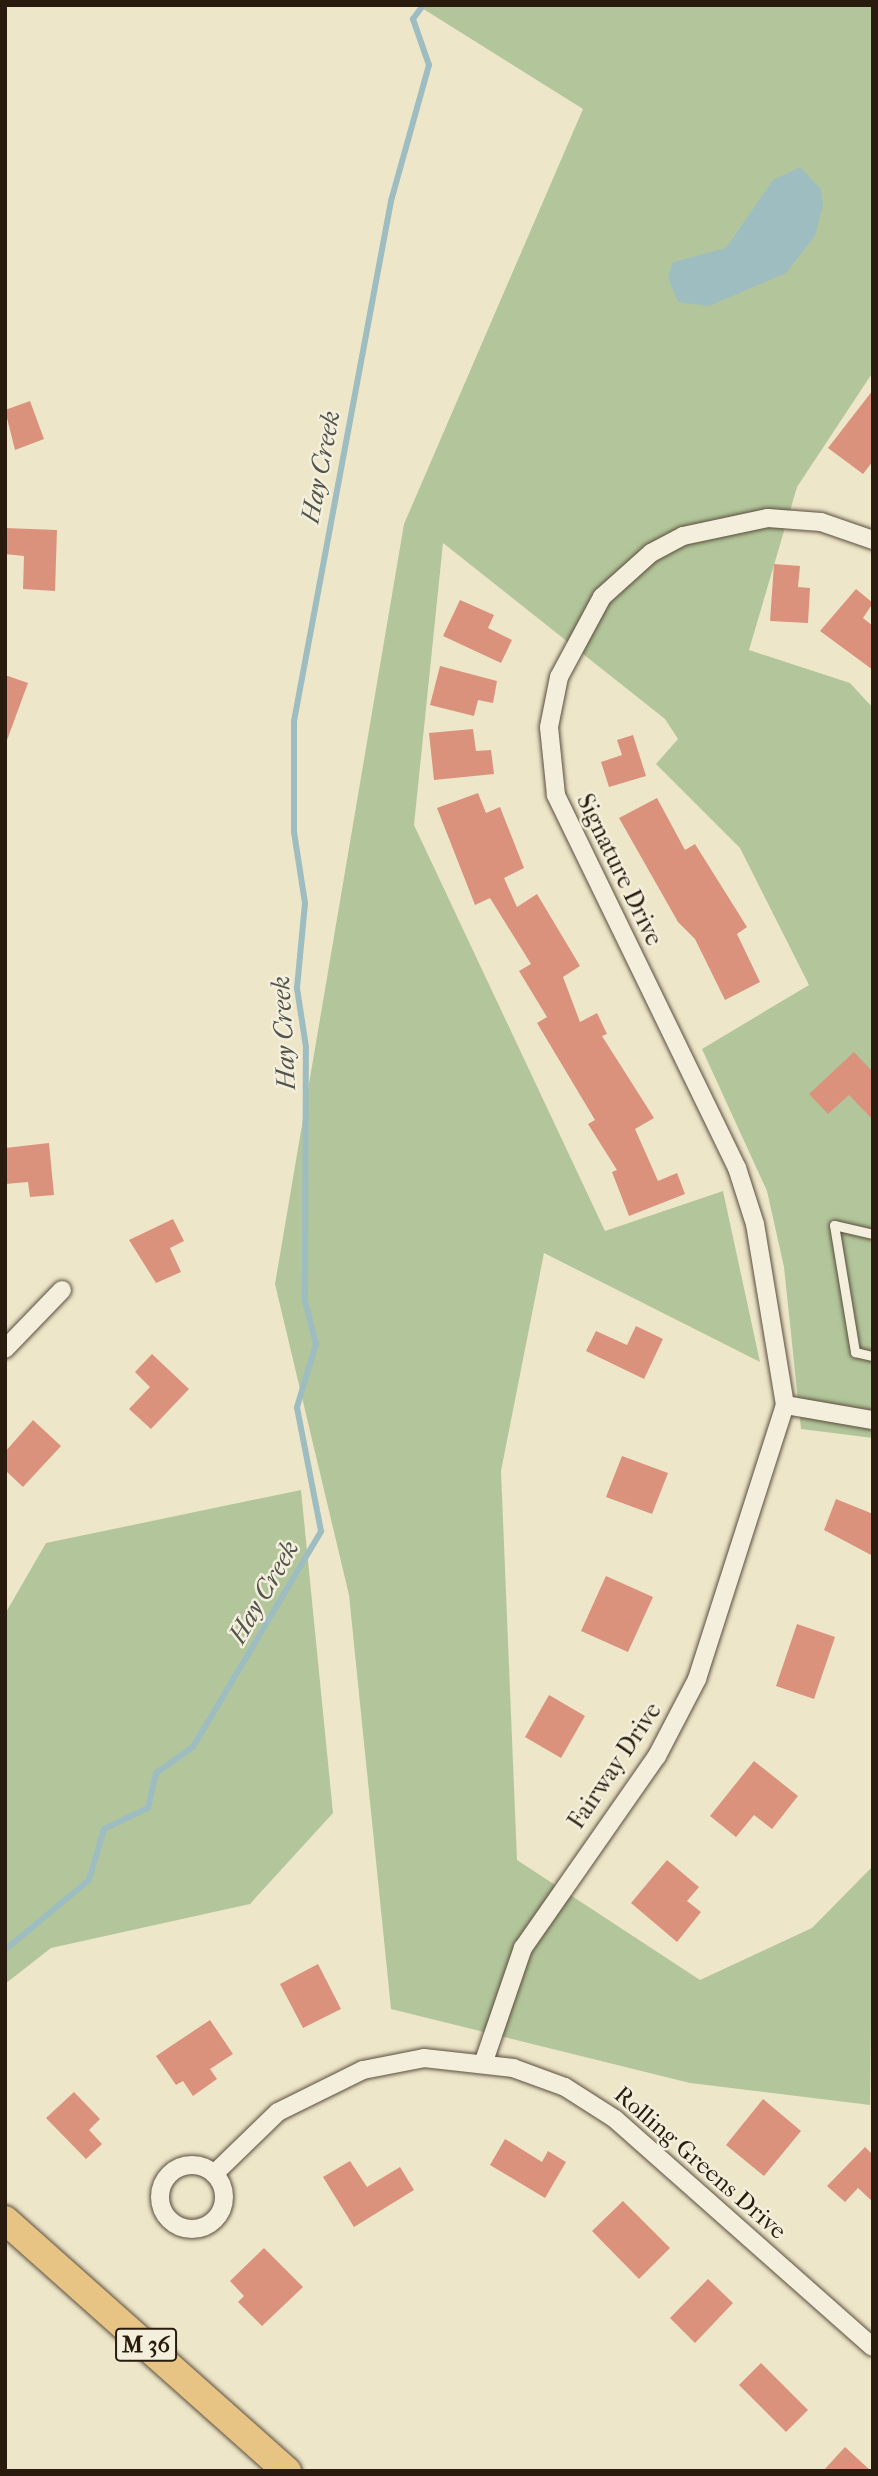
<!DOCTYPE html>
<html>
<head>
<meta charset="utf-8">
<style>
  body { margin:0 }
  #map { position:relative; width:878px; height:2476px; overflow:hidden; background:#eee6c9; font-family:"IM FELL French Canon",serif }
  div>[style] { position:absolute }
  .green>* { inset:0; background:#b3c69b }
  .water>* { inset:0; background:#9ebdc1 }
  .stream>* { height:6px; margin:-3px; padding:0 3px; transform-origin:3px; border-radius:3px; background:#9ebdc1 }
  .building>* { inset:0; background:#da927d }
  .roads { filter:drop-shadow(0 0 2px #5a4e3e) drop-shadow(0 0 2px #5a4e3e) }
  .lane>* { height:9px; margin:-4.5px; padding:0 4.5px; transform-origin:4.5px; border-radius:4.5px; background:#f4efdc }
  .street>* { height:18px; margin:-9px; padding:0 9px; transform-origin:9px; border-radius:9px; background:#f4efdc }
  .street>.ring { margin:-9px; padding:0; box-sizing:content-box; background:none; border:18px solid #f4efdc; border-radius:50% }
  .primary>* { height:28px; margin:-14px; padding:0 14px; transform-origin:14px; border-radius:14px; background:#e7c384 }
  span { translate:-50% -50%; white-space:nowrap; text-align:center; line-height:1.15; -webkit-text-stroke:5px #f4efdc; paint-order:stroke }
  .shield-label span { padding:2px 5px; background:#f4efdc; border:2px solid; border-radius:5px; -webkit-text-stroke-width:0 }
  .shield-label { font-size:23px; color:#291c0f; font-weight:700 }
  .street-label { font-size:24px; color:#291c0f }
  .water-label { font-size:26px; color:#52544d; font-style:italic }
  .frame { position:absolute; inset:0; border:7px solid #291c0f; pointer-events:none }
</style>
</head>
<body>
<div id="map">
  <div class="green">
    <div style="clip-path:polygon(417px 5px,873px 5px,873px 372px,797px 487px,749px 650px,850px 683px,873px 708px,873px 1438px,801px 1429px,784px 1267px,767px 1191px,702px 1049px,809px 985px,740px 848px,656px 764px,678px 739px,665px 719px,443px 543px,414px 825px,605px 1231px,723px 1191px,760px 1362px,544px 1253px,501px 1471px,517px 1860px,700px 1980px,812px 1928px,873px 1866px,870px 2105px,690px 2083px,391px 2009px,349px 1595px,275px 1284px,404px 524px,583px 109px)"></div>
    <div style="clip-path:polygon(301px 1490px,333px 1813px,250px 1904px,51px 1948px,5px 1984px,5px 1614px,46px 1543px)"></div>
  </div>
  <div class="water">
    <div style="clip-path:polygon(800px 167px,821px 189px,823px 205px,815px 236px,786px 273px,709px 306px,678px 302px,668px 277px,673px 262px,726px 248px,773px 180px)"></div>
  </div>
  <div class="stream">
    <div style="left:5px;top:1950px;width:109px;rotate:-39.8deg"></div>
    <div style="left:89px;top:1880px;width:53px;rotate:-73.6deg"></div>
    <div style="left:104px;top:1829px;width:49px;rotate:-25.5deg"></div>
    <div style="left:148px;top:1808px;width:36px;rotate:-77deg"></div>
    <div style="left:156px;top:1773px;width:45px;rotate:-35.1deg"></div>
    <div style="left:193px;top:1747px;width:251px;rotate:-59.3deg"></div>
    <div style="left:321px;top:1531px;width:126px;rotate:-101deg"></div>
    <div style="left:297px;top:1407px;width:66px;rotate:-73.2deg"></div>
    <div style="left:316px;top:1344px;width:44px;rotate:-104.3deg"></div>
    <div style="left:305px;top:1301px;width:254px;rotate:-89.8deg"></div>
    <div style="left:306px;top:1047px;width:60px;rotate:-98.7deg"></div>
    <div style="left:297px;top:988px;width:85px;rotate:-84.6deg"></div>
    <div style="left:305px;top:903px;width:72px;rotate:-98.8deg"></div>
    <div style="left:294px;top:832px;width:111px;rotate:-90deg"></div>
    <div style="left:294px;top:721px;width:529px;rotate:-79.43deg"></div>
    <div style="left:391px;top:201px;width:141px;rotate:-74.4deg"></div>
    <div style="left:429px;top:65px;width:49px;rotate:-109.2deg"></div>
    <div style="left:413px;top:19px;width:17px;rotate:-54deg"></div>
  </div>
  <div class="building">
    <div style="clip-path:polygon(873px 390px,873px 461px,863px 474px,828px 448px)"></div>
    <div style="clip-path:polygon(30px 401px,44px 439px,15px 450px,5px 410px)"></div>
    <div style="clip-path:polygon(5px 528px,57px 530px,55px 591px,23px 589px,24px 556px,5px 554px)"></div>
    <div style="clip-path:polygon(774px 564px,800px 566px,798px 587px,810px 588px,808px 623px,770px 621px)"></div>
    <div style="clip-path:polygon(856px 589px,873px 603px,863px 618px,873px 626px,873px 670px,820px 631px)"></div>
    <div style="clip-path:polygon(460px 600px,494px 615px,488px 628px,512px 640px,501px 663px,443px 636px)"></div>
    <div style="clip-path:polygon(440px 666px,497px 681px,493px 703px,478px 700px,474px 716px,430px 705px)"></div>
    <div style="clip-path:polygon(5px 675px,28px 683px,7px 740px,5px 740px)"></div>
    <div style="clip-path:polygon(473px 729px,476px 751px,491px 750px,494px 774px,434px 780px,429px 733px)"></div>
    <div style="clip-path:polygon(633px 735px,646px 776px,609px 787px,601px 762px,622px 755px,617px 740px)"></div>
    <div style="clip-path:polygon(478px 793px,486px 813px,500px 807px,524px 868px,504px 878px,517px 907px,537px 894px,580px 966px,563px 977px,580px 1022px,597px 1013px,607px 1034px,602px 1036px,654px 1118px,635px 1129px,658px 1181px,677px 1173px,685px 1194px,629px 1216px,612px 1172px,617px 1170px,588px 1124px,595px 1120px,537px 1023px,547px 1017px,519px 971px,531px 964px,490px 898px,475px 905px,437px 808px)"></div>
    <div style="clip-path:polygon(657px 798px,685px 850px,695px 844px,747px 927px,737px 934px,760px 982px,725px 1000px,695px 939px,678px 922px,619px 818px)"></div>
    <div style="clip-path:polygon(854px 1052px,873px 1072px,873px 1120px,849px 1095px,828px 1114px,809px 1094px)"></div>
    <div style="clip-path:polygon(49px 1143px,54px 1195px,30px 1197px,28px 1182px,5px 1184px,5px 1148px)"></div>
    <div style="clip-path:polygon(173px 1219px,184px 1241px,170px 1248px,181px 1272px,156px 1283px,129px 1240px)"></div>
    <div style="clip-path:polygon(636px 1326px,663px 1339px,644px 1379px,586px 1351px,596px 1331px,627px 1345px)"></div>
    <div style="clip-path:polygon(152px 1354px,189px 1389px,151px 1429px,129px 1409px,150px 1387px,135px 1372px)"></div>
    <div style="clip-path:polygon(33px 1420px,61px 1446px,23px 1487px,5px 1470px,5px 1452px)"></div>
    <div style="clip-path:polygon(622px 1456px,668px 1473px,652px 1514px,606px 1497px)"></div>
    <div style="clip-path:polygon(836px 1499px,873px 1514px,873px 1556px,824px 1530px)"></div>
    <div style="clip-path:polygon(606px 1576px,653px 1597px,628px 1652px,581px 1631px)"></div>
    <div style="clip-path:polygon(797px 1624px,835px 1637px,814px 1699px,776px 1686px)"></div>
    <div style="clip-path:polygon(549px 1695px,585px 1716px,561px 1758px,525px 1737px)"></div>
    <div style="clip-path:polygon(754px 1761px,798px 1796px,772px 1829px,754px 1815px,736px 1837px,710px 1816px)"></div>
    <div style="clip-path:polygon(667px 1860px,699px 1887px,687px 1901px,701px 1912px,677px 1942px,631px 1903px)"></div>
    <div style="clip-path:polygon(318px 1964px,341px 2009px,303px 2028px,280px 1984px)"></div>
    <div style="clip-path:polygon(210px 2020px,233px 2054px,210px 2069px,217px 2079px,193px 2096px,183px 2081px,176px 2085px,156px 2056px)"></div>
    <div style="clip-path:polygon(74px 2092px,100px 2119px,89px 2130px,102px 2144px,86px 2159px,46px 2118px)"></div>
    <div style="clip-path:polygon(763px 2099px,801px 2131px,764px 2176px,726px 2145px)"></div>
    <div style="clip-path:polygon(505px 2139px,542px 2162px,548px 2151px,566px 2162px,545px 2198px,490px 2165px)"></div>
    <div style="clip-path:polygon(865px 2147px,873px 2155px,873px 2202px,858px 2188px,845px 2202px,827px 2186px)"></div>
    <div style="clip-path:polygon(350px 2161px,367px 2187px,400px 2167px,414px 2190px,354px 2227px,323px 2177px)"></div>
    <div style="clip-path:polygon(623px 2201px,670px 2248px,639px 2279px,592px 2231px)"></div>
    <div style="clip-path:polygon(264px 2248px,303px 2287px,262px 2326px,238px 2302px,244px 2296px,230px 2281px)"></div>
    <div style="clip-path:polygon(708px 2279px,733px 2303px,695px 2343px,670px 2318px)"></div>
    <div style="clip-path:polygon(761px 2363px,808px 2410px,786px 2432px,739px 2385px)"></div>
    <div style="clip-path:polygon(845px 2447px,871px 2471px,823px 2471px)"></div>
  </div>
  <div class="roads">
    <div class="lane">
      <div style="left:873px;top:1234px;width:40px;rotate:-167deg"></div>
      <div style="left:834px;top:1225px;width:129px;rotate:80.6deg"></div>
      <div style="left:855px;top:1352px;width:18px;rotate:13deg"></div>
    </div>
    <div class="street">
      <div style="left:5px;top:1349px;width:82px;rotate:-46deg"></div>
      <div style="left:785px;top:1405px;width:89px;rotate:9.7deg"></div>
      <div style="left:484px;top:2061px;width:120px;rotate:-71deg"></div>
      <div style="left:523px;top:1948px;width:234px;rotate:-55.1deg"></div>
      <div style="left:657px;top:1756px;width:87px;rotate:-62.5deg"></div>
      <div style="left:697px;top:1679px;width:288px;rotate:-72.2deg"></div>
      <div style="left:785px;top:1405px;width:183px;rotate:-99.4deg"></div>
      <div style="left:755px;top:1224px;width:59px;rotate:-107.8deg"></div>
      <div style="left:737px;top:1168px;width:415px;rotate:-115.9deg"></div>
      <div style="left:556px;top:795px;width:68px;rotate:-95.9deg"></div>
      <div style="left:549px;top:727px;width:51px;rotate:-78.7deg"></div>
      <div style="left:559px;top:677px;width:91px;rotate:-61.7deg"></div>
      <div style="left:602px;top:597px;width:66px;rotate:-41.9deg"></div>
      <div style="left:651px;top:553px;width:36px;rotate:-28deg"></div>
      <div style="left:683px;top:536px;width:87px;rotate:-12deg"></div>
      <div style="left:768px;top:518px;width:53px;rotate:4.3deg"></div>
      <div style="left:821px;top:522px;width:55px;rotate:19.1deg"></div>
      <div class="ring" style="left:160px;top:2165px;width:46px;height:46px"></div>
      <div style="left:214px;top:2174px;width:89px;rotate:-44.1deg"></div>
      <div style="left:278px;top:2112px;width:95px;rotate:-26.3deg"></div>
      <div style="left:363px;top:2070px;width:62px;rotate:-11.1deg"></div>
      <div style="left:424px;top:2058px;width:90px;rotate:6.4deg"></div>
      <div style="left:513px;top:2068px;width:55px;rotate:20.1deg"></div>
      <div style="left:565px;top:2087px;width:59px;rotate:32.6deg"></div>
      <div style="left:615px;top:2119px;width:344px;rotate:41.5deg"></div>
    </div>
    <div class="primary">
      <div style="left:5px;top:2220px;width:378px;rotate:41.7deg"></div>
    </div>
  </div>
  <div class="shield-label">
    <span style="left:146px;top:2345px">M 36</span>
  </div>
  <div class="street-label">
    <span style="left:619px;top:870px;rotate:64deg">Signature Drive</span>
    <span style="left:615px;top:1766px;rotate:-56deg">Fairway Drive</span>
    <span style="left:700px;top:2163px;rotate:41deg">Rolling Greens Drive</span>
  </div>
  <div class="water-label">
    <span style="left:321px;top:467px;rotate:-79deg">Hay Creek</span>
    <span style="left:284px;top:1033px;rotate:-93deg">Hay Creek</span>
    <span style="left:264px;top:1592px;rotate:-60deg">Hay Creek</span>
  </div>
  <div class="frame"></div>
</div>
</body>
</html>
